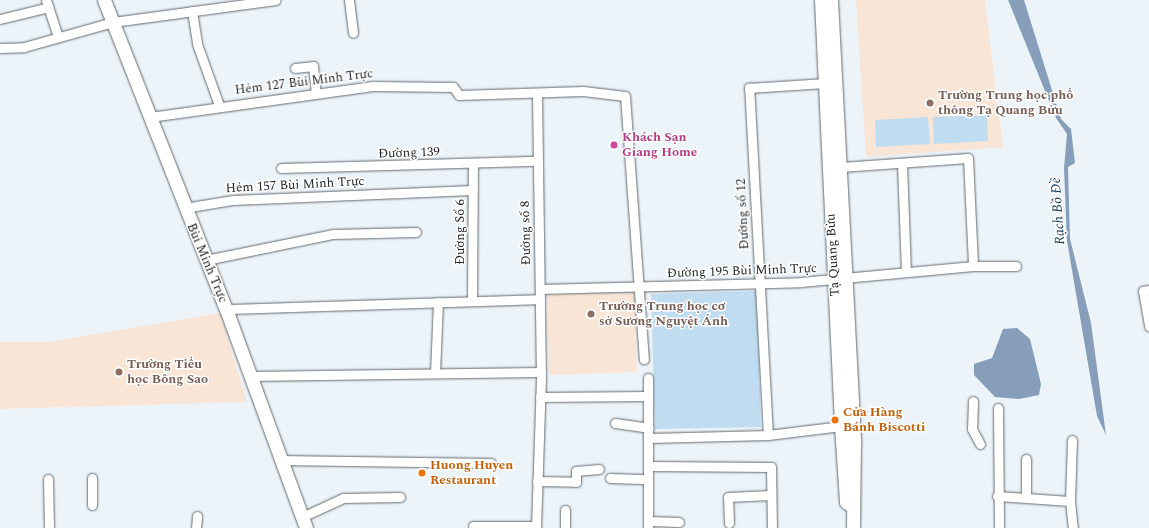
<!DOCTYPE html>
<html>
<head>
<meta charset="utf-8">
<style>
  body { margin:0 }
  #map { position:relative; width:1149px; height:528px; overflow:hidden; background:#ecf4fa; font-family:Spectral,serif }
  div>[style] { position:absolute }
  .education>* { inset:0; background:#f9e5d6 }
  .green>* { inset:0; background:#c0dcf1 }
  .water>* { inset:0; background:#879eba }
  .roads { filter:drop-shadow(0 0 1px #62696e) drop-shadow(0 0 1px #62696e) }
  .street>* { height:9px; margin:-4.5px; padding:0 4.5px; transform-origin:4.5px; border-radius:4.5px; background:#fff }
  .secondary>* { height:13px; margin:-6.5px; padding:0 6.5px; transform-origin:6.5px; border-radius:6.5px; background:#fff }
  .dots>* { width:11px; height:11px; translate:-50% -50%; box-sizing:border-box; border:2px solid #fff; border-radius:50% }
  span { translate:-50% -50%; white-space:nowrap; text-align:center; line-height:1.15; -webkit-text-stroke:3px #fff; paint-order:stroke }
  .street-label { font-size:13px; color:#222427 }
  .education-label { font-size:13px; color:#785e54; font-weight:700 }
  .left { translate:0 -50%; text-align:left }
  .hotel-label { font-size:13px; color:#b23c85; font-weight:700 }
  .food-label { font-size:13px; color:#c56008; font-weight:700 }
  .water-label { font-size:14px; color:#10355a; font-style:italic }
</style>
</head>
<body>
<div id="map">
  <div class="education">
    <div style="clip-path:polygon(856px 0,985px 0,1003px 147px,866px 157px)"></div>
    <div style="clip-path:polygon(634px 289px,637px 372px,549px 375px,547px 292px)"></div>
    <div style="clip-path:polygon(220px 313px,247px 402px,0 409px,0 342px,47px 342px)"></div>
  </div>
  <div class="green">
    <div style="clip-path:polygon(987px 115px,988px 141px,934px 144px,933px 117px)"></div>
    <div style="clip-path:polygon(928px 117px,930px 144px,876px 147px,875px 120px)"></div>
    <div style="clip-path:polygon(757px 291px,761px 427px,655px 429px,651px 294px)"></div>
  </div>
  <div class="water">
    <div style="clip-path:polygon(1008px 0,1024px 0,1061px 119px,1071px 129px,1075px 163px,1068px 167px,1070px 239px,1091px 323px,1106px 435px,1097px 416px,1067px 241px,1064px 168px,1067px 134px,1056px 118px)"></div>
    <div style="clip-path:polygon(1017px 328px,1030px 339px,1041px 384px,1039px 395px,1019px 399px,995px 397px,974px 375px,974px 364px,992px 358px,1003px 329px)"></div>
  </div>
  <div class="roads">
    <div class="street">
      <div style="left:46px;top:0;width:39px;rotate:72deg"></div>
      <div style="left:349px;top:0;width:33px;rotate:83deg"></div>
      <div style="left:192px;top:11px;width:33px;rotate:81deg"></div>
      <div style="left:197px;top:44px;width:65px;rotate:70.2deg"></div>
      <div style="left:0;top:19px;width:50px;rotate:-13.8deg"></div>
      <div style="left:0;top:48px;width:24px;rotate:-2deg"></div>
      <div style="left:24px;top:47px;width:92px;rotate:-15.7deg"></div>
      <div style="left:113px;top:22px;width:164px;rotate:-7.7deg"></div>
      <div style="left:295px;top:68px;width:18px;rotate:-6deg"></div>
      <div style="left:313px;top:66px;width:27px;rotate:84deg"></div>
      <div style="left:150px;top:117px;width:225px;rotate:-7.9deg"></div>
      <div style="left:373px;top:86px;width:80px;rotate:0.7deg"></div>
      <div style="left:453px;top:87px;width:10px;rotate:53deg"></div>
      <div style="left:459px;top:95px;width:124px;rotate:-1.8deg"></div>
      <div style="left:583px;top:91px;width:42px;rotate:6.8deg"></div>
      <div style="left:625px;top:96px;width:264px;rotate:85.9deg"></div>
      <div style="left:902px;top:164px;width:107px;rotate:87.9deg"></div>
      <div style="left:841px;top:167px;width:127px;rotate:-4.1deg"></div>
      <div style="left:968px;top:158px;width:108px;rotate:87.3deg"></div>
      <div style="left:281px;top:168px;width:257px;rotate:-1.6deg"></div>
      <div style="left:184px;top:208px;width:50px;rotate:-9.3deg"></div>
      <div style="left:233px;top:200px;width:240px;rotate:-2.4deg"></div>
      <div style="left:206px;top:260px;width:130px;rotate:-11.6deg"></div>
      <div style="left:333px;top:234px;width:83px;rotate:-1.4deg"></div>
      <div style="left:540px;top:289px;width:261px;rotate:-1.5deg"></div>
      <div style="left:801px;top:282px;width:173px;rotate:-5.3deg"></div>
      <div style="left:973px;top:266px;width:43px"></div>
      <div style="left:1149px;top:290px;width:6px;rotate:171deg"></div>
      <div style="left:1143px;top:291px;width:36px;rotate:80deg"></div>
      <div style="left:472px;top:300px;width:137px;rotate:-89.6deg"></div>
      <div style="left:226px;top:309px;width:314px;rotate:-1.8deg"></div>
      <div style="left:435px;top:373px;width:71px;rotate:-87.6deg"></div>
      <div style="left:249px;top:376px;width:292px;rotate:-0.8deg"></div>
      <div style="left:648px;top:378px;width:150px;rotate:90deg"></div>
      <div style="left:540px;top:397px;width:108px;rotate:-0.5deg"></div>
      <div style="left:973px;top:401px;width:28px;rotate:92deg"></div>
      <div style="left:972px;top:429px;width:17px;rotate:62deg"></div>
      <div style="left:998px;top:408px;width:120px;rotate:89.5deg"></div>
      <div style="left:615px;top:423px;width:34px;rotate:8deg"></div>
      <div style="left:768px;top:435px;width:348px;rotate:-93.1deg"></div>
      <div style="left:749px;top:88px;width:76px;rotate:-3.8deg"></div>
      <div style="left:649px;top:438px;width:119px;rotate:-1.4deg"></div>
      <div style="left:768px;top:435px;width:74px;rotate:-7deg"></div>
      <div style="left:1072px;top:440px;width:61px;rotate:91.9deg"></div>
      <div style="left:1070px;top:501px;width:27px;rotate:84deg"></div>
      <div style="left:1026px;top:459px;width:39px;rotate:90deg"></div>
      <div style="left:279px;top:460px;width:212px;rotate:0.8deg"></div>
      <div style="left:649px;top:466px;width:122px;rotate:0.5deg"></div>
      <div style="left:771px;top:467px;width:61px;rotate:89.1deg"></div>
      <div style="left:92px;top:478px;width:27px;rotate:90deg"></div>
      <div style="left:610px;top:478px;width:38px;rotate:2deg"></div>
      <div style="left:48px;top:479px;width:49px;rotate:88.8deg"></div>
      <div style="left:537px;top:481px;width:39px;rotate:1deg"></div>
      <div style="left:576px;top:482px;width:11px;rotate:-90deg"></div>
      <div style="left:576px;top:471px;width:23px;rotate:-5deg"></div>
      <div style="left:997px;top:496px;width:73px;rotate:3.9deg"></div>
      <div style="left:302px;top:517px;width:45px;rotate:-24.9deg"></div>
      <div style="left:343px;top:498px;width:57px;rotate:-1deg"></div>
      <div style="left:648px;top:521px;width:31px;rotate:2deg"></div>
      <div style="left:729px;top:523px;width:26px;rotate:-92deg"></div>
      <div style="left:728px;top:497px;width:43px;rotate:-2.7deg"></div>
      <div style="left:473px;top:526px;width:63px"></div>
      <div style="left:196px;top:528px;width:12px;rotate:-85deg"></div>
      <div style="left:536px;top:528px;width:148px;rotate:-88.1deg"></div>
      <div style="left:541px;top:380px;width:286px;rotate:-90.8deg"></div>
      <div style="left:565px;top:528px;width:18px;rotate:-90deg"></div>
    </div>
    <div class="secondary">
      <div style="left:104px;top:0;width:332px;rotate:68.5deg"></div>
      <div style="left:226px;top:309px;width:233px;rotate:69.9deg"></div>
      <div style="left:821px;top:0;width:426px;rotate:87.3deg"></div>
      <div style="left:841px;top:426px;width:76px;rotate:86.2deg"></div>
      <div style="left:846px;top:502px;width:7px;rotate:34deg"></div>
      <div style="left:831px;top:0;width:446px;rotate:87deg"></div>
      <div style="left:854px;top:445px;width:83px;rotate:90.7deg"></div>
    </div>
  </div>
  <div class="dots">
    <div style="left:930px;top:103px;background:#8d6e63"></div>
    <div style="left:614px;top:145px;background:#d1479c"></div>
    <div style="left:591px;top:314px;background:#8d6e63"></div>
    <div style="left:119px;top:372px;background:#8d6e63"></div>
    <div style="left:835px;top:420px;background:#e8710a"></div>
    <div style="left:422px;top:473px;background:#e8710a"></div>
  </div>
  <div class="street-label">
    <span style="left:304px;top:82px;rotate:-7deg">Hẻm 127 Bùi Minh Trực</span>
    <span style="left:409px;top:153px;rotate:-2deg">Đường 139</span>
    <span style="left:295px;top:185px;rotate:-3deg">Hẻm 157 Bùi Minh Trực</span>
    <span style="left:743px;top:214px;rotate:-93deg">Đường số 12</span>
    <span style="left:460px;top:232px;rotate:-90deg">Đường Số 6</span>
    <span style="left:526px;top:233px;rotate:-91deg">Đường số 8</span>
    <span style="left:833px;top:255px;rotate:-93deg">Tạ Quang Bửu</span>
    <span style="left:207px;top:263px;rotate:67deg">Bùi Minh Trực</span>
    <span style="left:742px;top:271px;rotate:-2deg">Đường 195 Bùi Minh Trực</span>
  </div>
  <div class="education-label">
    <span class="left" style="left:938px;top:103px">Trường Trung học phổ<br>thông Tạ Quang Bửu</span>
    <span class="left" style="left:599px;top:314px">Trường Trung học cơ<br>sở Sương Nguyệt Ánh</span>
    <span class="left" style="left:127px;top:372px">Trường Tiểu<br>học Bông Sao</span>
  </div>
  <div class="hotel-label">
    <span class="left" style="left:622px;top:145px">Khách Sạn<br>Giang Home</span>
  </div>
  <div class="food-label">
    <span class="left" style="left:843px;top:420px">Cửa Hàng<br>Bánh Biscotti</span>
    <span class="left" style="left:430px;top:473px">Huong Huyen<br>Restaurant</span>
  </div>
  <div class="water-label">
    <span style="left:1058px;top:211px;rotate:-94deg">Rạch Bồ Đề</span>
  </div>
</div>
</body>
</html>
